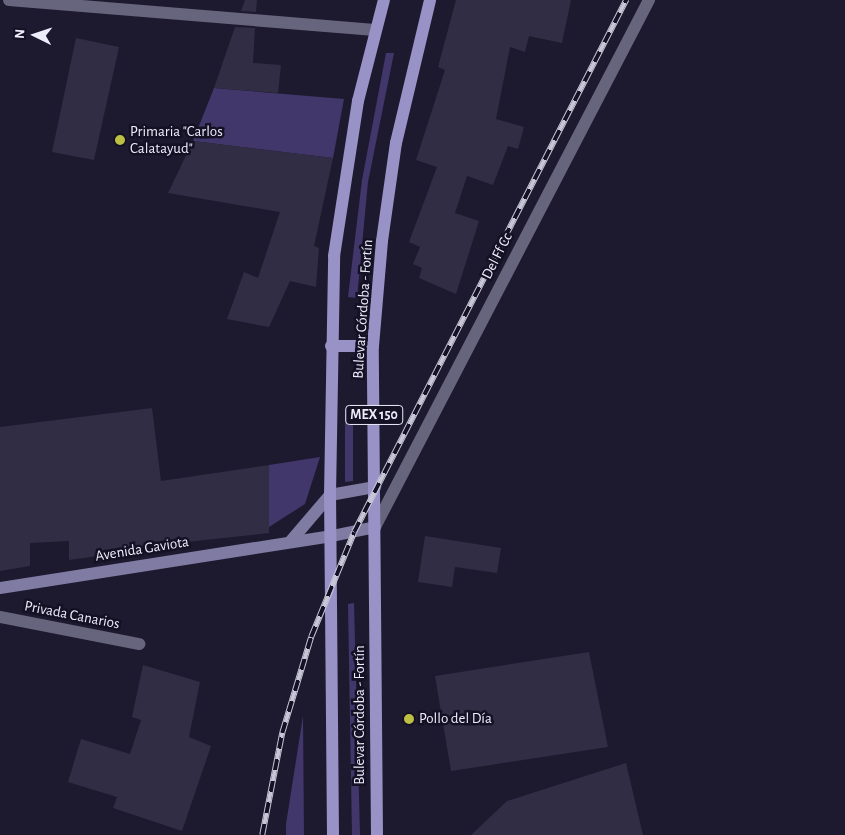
<!DOCTYPE html>
<html>
<head>
<meta charset="utf-8">
<style>
  body { margin:0 }
  #map { position:relative; width:845px; height:835px; overflow:hidden; background:#1d1a2f; font-family:"Alegreya Sans",sans-serif }
  div>[style] { position:absolute }
  .green>* { inset:0; background:#41376a }
  .building>* { inset:0; background:#312d44 }
  .street>* { height:12px; margin:-6px; padding:0 6px; transform-origin:6px; border-radius:6px; background:#67647d }
  .secondary>* { height:12px; margin:-6px; padding:0 6px; transform-origin:6px; border-radius:6px; background:#807ba2 }
  .primary>* { height:12px; margin:-6px; padding:0 6px; transform-origin:6px; border-radius:6px; background:#9992c7 }
  .rail>* { height:5.5px; margin-top:-2.75px; transform-origin:0; background:repeating-linear-gradient(90deg,#141125 0 11px,#c7c6d6 0 22px); box-sizing:border-box; border-block:1px solid #c7c6d6 }
  .dots>* { width:14px; height:14px; translate:-50% -50%; box-sizing:border-box; border:2px solid #141125; border-radius:50% }
  span { translate:-50% -50%; white-space:nowrap; text-align:center; line-height:1.15; -webkit-text-stroke:5px #141125; paint-order:stroke }
  .shield-label span { padding:1px 4px; background:#141125; border:1px solid; border-radius:4px; -webkit-text-stroke-width:0 }
  .shield-label { font-size:14px; color:#edecfb; font-weight:700 }
  .poi-label { font-size:15px; color:#edecfb }
  .left { translate:0 -50%; text-align:left }
  .street-label { font-size:15px; color:#edecfb }
  .north { position:absolute; left:10px; top:10px; width:50px; height:50px; -webkit-text-stroke:4px #141125; paint-order:stroke; rotate:274deg; font-size:14px; font-weight:700; line-height:20px; text-align:center; color:#edecfb }
  .north::after { content:''; display:block; margin:auto; width:18px; height:22px; background:#edecfb; clip-path:polygon(50% 0,100% 100%,50% 72%,0 100%) }
</style>
</head>
<body>
<div id="map">
  <div class="green">
    <div style="clip-path:polygon(386px 53px,394px 53px,368px 182px,357px 298px,348px 297px,362px 180px)"></div>
    <div style="clip-path:polygon(214px 88px,344px 99px,333px 158px,193px 141px)"></div>
    <div style="clip-path:polygon(345px 411px,353px 411px,353px 481px,345px 482px)"></div>
    <div style="clip-path:polygon(320px 457px,305px 504px,269px 527px,269px 465px)"></div>
    <div style="clip-path:polygon(354px 603px,360px 835px,352px 835px,348px 604px)"></div>
    <div style="clip-path:polygon(303px 716px,304px 835px,286px 835px,286px 824px)"></div>
  </div>
  <div class="building">
    <div style="clip-path:polygon(245px 0,257px 0,256px 12px,241px 11px)"></div>
    <div style="clip-path:polygon(456px 0,571px 0,562px 43px,529px 36px,525px 52px,510px 47px,496px 119px,524px 127px,518px 149px,508px 146px,493px 185px,467px 176px,455px 213px,479px 221px,456px 294px,419px 278px,422px 268px,413px 264px,420px 247px,409px 242px,437px 167px,416px 160px,445px 70px,438px 67px)"></div>
    <div style="clip-path:polygon(235px 27px,255px 28px,253px 63px,281px 65px,278px 93px,214px 88px)"></div>
    <div style="clip-path:polygon(76px 38px,119px 47px,94px 160px,52px 152px)"></div>
    <div style="clip-path:polygon(193px 141px,333px 158px,314px 246px,319px 248px,316px 287px,290px 281px,269px 327px,227px 319px,244px 272px,258px 278px,280px 212px,168px 193px)"></div>
    <div style="clip-path:polygon(152px 408px,161px 481px,269px 465px,269px 533px,149px 546px,149px 549px,69px 560px,69px 541px,30px 543px,30px 566px,0 571px,0 427px)"></div>
    <div style="clip-path:polygon(425px 536px,501px 548px,497px 573px,455px 567px,452px 587px,418px 582px)"></div>
    <div style="clip-path:polygon(589px 652px,608px 747px,451px 771px,435px 676px)"></div>
    <div style="clip-path:polygon(143px 665px,200px 682px,189px 737px,211px 746px,182px 831px,113px 808px,117px 797px,68px 782px,81px 739px,130px 754px,141px 720px,132px 717px)"></div>
    <div style="clip-path:polygon(626px 763px,643px 835px,471px 835px,507px 801px)"></div>
  </div>
  <div class="street">
    <div style="left:9px;top:0;width:367px;rotate:4.7deg"></div>
    <div style="left:375px;top:527px;width:594px;rotate:-62.53deg"></div>
    <div style="left:0;top:617px;width:142px;rotate:11deg"></div>
  </div>
  <div class="secondary">
    <div style="left:290px;top:542px;width:62px;rotate:-49.6deg"></div>
    <div style="left:330px;top:495px;width:46px;rotate:-10.1deg"></div>
    <div style="left:0;top:588px;width:336px;rotate:-8.9deg"></div>
    <div style="left:332px;top:536px;width:44px;rotate:-11.8deg"></div>
  </div>
  <div class="primary">
    <div style="left:331px;top:346px;width:42px"></div>
    <div style="left:333px;top:835px;width:340px;rotate:-90.5deg"></div>
    <div style="left:330px;top:495px;width:239px;rotate:-89deg"></div>
    <div style="left:334px;top:256px;width:157px;rotate:-81.2deg"></div>
    <div style="left:358px;top:101px;width:104px;rotate:-75.6deg"></div>
    <div style="left:377px;top:835px;width:489px;rotate:-90.5deg"></div>
    <div style="left:373px;top:346px;width:105px;rotate:-85.1deg"></div>
    <div style="left:382px;top:241px;width:99px;rotate:-81.9deg"></div>
    <div style="left:396px;top:143px;width:147px;rotate:-76.6deg"></div>
  </div>
  <div class="rail">
    <div style="left:262px;top:835px;width:104px;rotate:-78.9deg"></div>
    <div style="left:282px;top:733px;width:100px;rotate:-73.2deg"></div>
    <div style="left:311px;top:637px;width:113px;rotate:-67.7deg"></div>
    <div style="left:354px;top:532px;width:598px;rotate:-62.92deg"></div>
  </div>
  <div class="dots">
    <div style="left:120px;top:140px;background:#bdbf43"></div>
    <div style="left:409px;top:719px;background:#bdbf43"></div>
  </div>
  <div class="shield-label">
    <span style="left:374px;top:415px">MEX 150</span>
  </div>
  <div class="poi-label">
    <span class="left" style="left:130px;top:140px">Primaria "Carlos<br>Calatayud"</span>
    <span class="left" style="left:419px;top:719px">Pollo del Día</span>
  </div>
  <div class="street-label">
    <span style="left:497px;top:256px;rotate:-63deg">Del Ff Cc</span>
    <span style="left:363px;top:309px;rotate:-86deg">Bulevar Córdoba - Fortín</span>
    <span style="left:142px;top:549px;rotate:-9deg">Avenida Gaviota</span>
    <span style="left:72px;top:615px;rotate:11deg">Privada Canarios</span>
    <span style="left:360px;top:715px;rotate:-90deg">Bulevar Córdoba - Fortín</span>
  </div>
  <div class="north">N</div>
</div>
</body>
</html>
